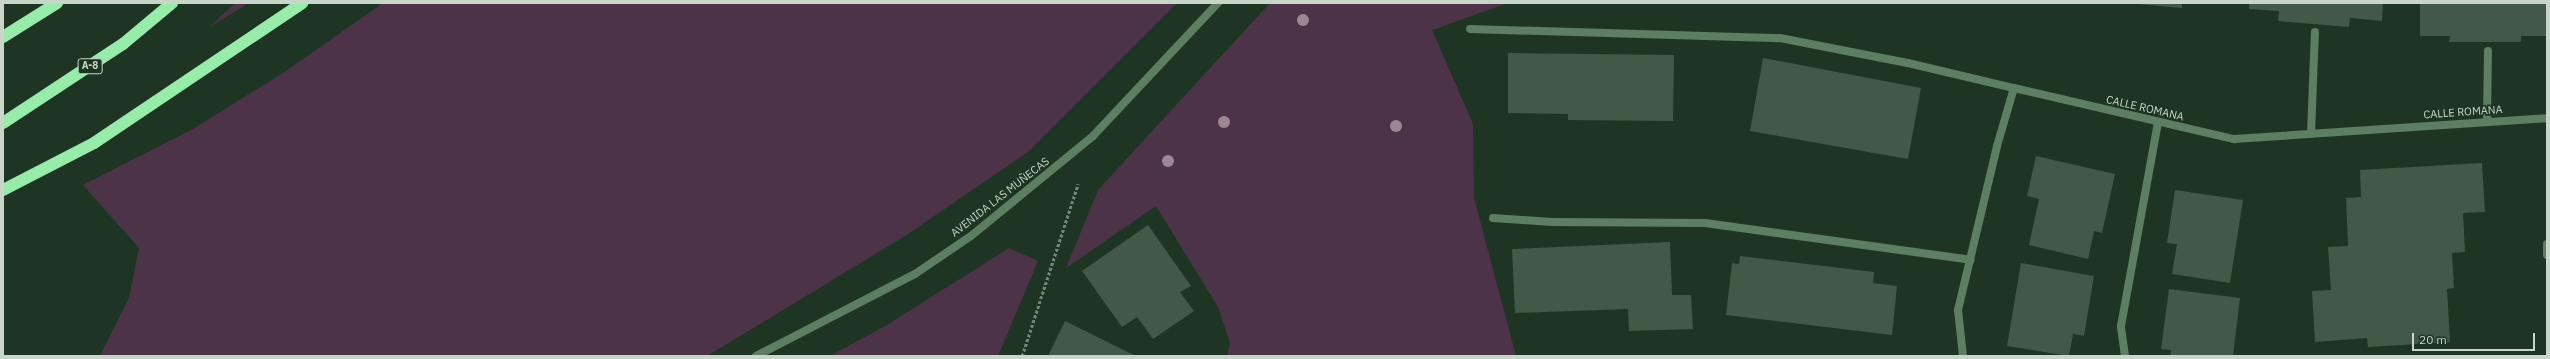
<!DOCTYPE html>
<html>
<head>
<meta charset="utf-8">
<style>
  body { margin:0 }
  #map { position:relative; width:2550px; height:359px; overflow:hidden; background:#1f3523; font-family:"IBM Plex Sans",sans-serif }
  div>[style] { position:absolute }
  .green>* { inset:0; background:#4d3347 }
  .building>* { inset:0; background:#415946 }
  .path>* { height:2.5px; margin-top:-1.25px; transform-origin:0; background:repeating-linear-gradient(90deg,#758778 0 3px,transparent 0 5px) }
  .service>* { height:8px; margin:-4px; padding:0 4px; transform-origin:4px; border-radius:4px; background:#5d7e63 }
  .minor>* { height:8px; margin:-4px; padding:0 4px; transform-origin:4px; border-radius:4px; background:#5d7e63 }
  .tertiary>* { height:8px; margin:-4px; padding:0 4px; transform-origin:4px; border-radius:4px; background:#5d7e63 }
  .motorway>* { height:12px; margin:-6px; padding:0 6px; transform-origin:6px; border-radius:6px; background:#98eca9 }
  .trees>* { width:12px; height:12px; margin:-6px; border-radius:50%; background:#9a8894 }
  span { translate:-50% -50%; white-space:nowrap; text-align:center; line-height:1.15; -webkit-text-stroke:3.5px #1f3523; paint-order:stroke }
  .shield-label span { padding:1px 3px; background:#1f3523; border:1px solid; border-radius:3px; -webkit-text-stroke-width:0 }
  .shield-label { font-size:10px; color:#c8d6ca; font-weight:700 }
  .street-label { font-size:11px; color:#c8d6ca }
  .frame { position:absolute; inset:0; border:4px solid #c8d6ca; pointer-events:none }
  .scale { position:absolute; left:2412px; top:333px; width:123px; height:18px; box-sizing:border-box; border:2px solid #c8d6ca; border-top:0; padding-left:5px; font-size:12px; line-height:14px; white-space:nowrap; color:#c8d6ca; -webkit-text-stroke:3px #1f3523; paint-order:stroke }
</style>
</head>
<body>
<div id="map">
  <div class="green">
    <div style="clip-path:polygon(235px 3px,249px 3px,210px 27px)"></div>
    <div style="clip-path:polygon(383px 3px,1177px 3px,1028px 152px,905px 236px,707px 356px,100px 356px,129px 298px,139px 248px,83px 185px,193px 129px,283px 73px)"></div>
    <div style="clip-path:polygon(1270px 3px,1508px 3px,1432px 30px,1473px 124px,1474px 198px,1516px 356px,1227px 356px,1230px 343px,1218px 307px,1156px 206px,1066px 268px,1098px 190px)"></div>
    <div style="clip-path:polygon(1009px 248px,1038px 261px,998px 356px,830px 356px,887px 325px)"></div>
  </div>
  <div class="building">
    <div style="clip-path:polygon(2127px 3px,2182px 3px,2182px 8px)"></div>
    <div style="clip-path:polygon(2249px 3px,2383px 3px,2382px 21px,2350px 18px,2349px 27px,2278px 21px,2279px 11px,2249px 9px)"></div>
    <div style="clip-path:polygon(2420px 3px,2547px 3px,2547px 36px,2521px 36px,2521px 42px,2449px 42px,2450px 36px,2420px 36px)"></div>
    <div style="clip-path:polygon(1508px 53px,1674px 55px,1673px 121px,1568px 120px,1568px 114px,1508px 113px)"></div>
    <div style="clip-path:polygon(1763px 58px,1921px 88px,1908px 159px,1750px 131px)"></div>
    <div style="clip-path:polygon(2036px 156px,2115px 174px,2102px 233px,2094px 231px,2088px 259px,2029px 245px,2039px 199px,2027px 196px)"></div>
    <div style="clip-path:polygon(2482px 163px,2485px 212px,2463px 213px,2465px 252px,2452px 253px,2454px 288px,2447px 289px,2450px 342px,2368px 347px,2367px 338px,2315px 342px,2312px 291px,2331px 290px,2328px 247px,2348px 246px,2346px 198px,2361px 197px,2360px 170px)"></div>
    <div style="clip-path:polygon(2175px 190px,2243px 200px,2230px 283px,2172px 274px,2177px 244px,2167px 243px)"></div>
    <div style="clip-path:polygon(1148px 225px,1191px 286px,1180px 292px,1194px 311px,1153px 339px,1137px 317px,1122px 327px,1082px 271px)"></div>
    <div style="clip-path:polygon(1670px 242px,1672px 295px,1691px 295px,1693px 329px,1629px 331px,1628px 309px,1515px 313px,1512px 249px)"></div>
    <div style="clip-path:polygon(1740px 256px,1874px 272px,1873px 283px,1897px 286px,1892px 335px,1726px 315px,1732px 263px,1739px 264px)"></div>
    <div style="clip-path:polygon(2021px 263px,2094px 276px,2084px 336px,2073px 334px,2069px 356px,2007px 346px)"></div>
    <div style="clip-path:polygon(2169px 289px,2240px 298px,2233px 356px,2170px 356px,2171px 350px,2161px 349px)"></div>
    <div style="clip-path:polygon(1065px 321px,1136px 356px,1048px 356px)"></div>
  </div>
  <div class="path">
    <div style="left:1022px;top:356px;width:181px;rotate:-72deg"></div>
  </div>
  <div class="service">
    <div style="left:2487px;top:122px;width:71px;rotate:-89.2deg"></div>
    <div style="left:2311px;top:134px;width:102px;rotate:-87.8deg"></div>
    <div style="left:2547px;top:244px;width:11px;rotate:90deg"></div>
    <div style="left:2125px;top:356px;width:30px;rotate:-98deg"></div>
    <div style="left:2121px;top:326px;width:206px;rotate:-79.7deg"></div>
  </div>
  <div class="minor">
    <div style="left:1470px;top:29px;width:310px;rotate:1.7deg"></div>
    <div style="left:1780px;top:38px;width:130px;rotate:11.1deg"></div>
    <div style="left:1908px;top:63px;width:109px;rotate:13.3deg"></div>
    <div style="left:1493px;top:218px;width:59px;rotate:3.9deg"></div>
    <div style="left:1552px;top:222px;width:153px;rotate:0.4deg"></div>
    <div style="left:1705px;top:223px;width:268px;rotate:7.9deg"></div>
    <div style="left:1963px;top:356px;width:46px;rotate:-96.2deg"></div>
    <div style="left:1958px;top:310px;width:169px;rotate:-76.6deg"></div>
    <div style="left:1997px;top:146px;width:60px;rotate:-73.7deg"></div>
    <div style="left:2014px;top:88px;width:226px;rotate:13.1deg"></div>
    <div style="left:2234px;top:139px;width:314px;rotate:-3.8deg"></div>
  </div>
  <div class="tertiary">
    <div style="left:756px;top:356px;width:179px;rotate:-27.3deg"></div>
    <div style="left:915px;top:274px;width:68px;rotate:-34.2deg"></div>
    <div style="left:971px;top:236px;width:158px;rotate:-39.3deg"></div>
    <div style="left:1093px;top:136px;width:183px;rotate:-46.8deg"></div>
  </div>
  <div class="motorway">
    <div style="left:3px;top:37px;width:64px;rotate:-32.2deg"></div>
    <div style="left:3px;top:123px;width:144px;rotate:-33.4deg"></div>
    <div style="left:123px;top:44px;width:64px;rotate:-39.9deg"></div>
    <div style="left:3px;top:190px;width:102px;rotate:-27.3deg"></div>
    <div style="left:94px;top:143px;width:251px;rotate:-33.9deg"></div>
  </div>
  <div class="trees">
    <div style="left:1303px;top:20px"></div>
    <div style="left:1224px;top:122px"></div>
    <div style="left:1396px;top:126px"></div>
    <div style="left:1168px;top:161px"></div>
  </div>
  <div class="shield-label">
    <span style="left:90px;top:66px">A-8</span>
  </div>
  <div class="street-label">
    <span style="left:2145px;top:108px;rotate:13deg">CALLE ROMANA</span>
    <span style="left:2463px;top:112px;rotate:-4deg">CALLE ROMANA</span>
    <span style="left:1000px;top:197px;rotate:-38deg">AVENIDA LAS MUÑECAS</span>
  </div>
  <div class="frame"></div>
  <div class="scale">20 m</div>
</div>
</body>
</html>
